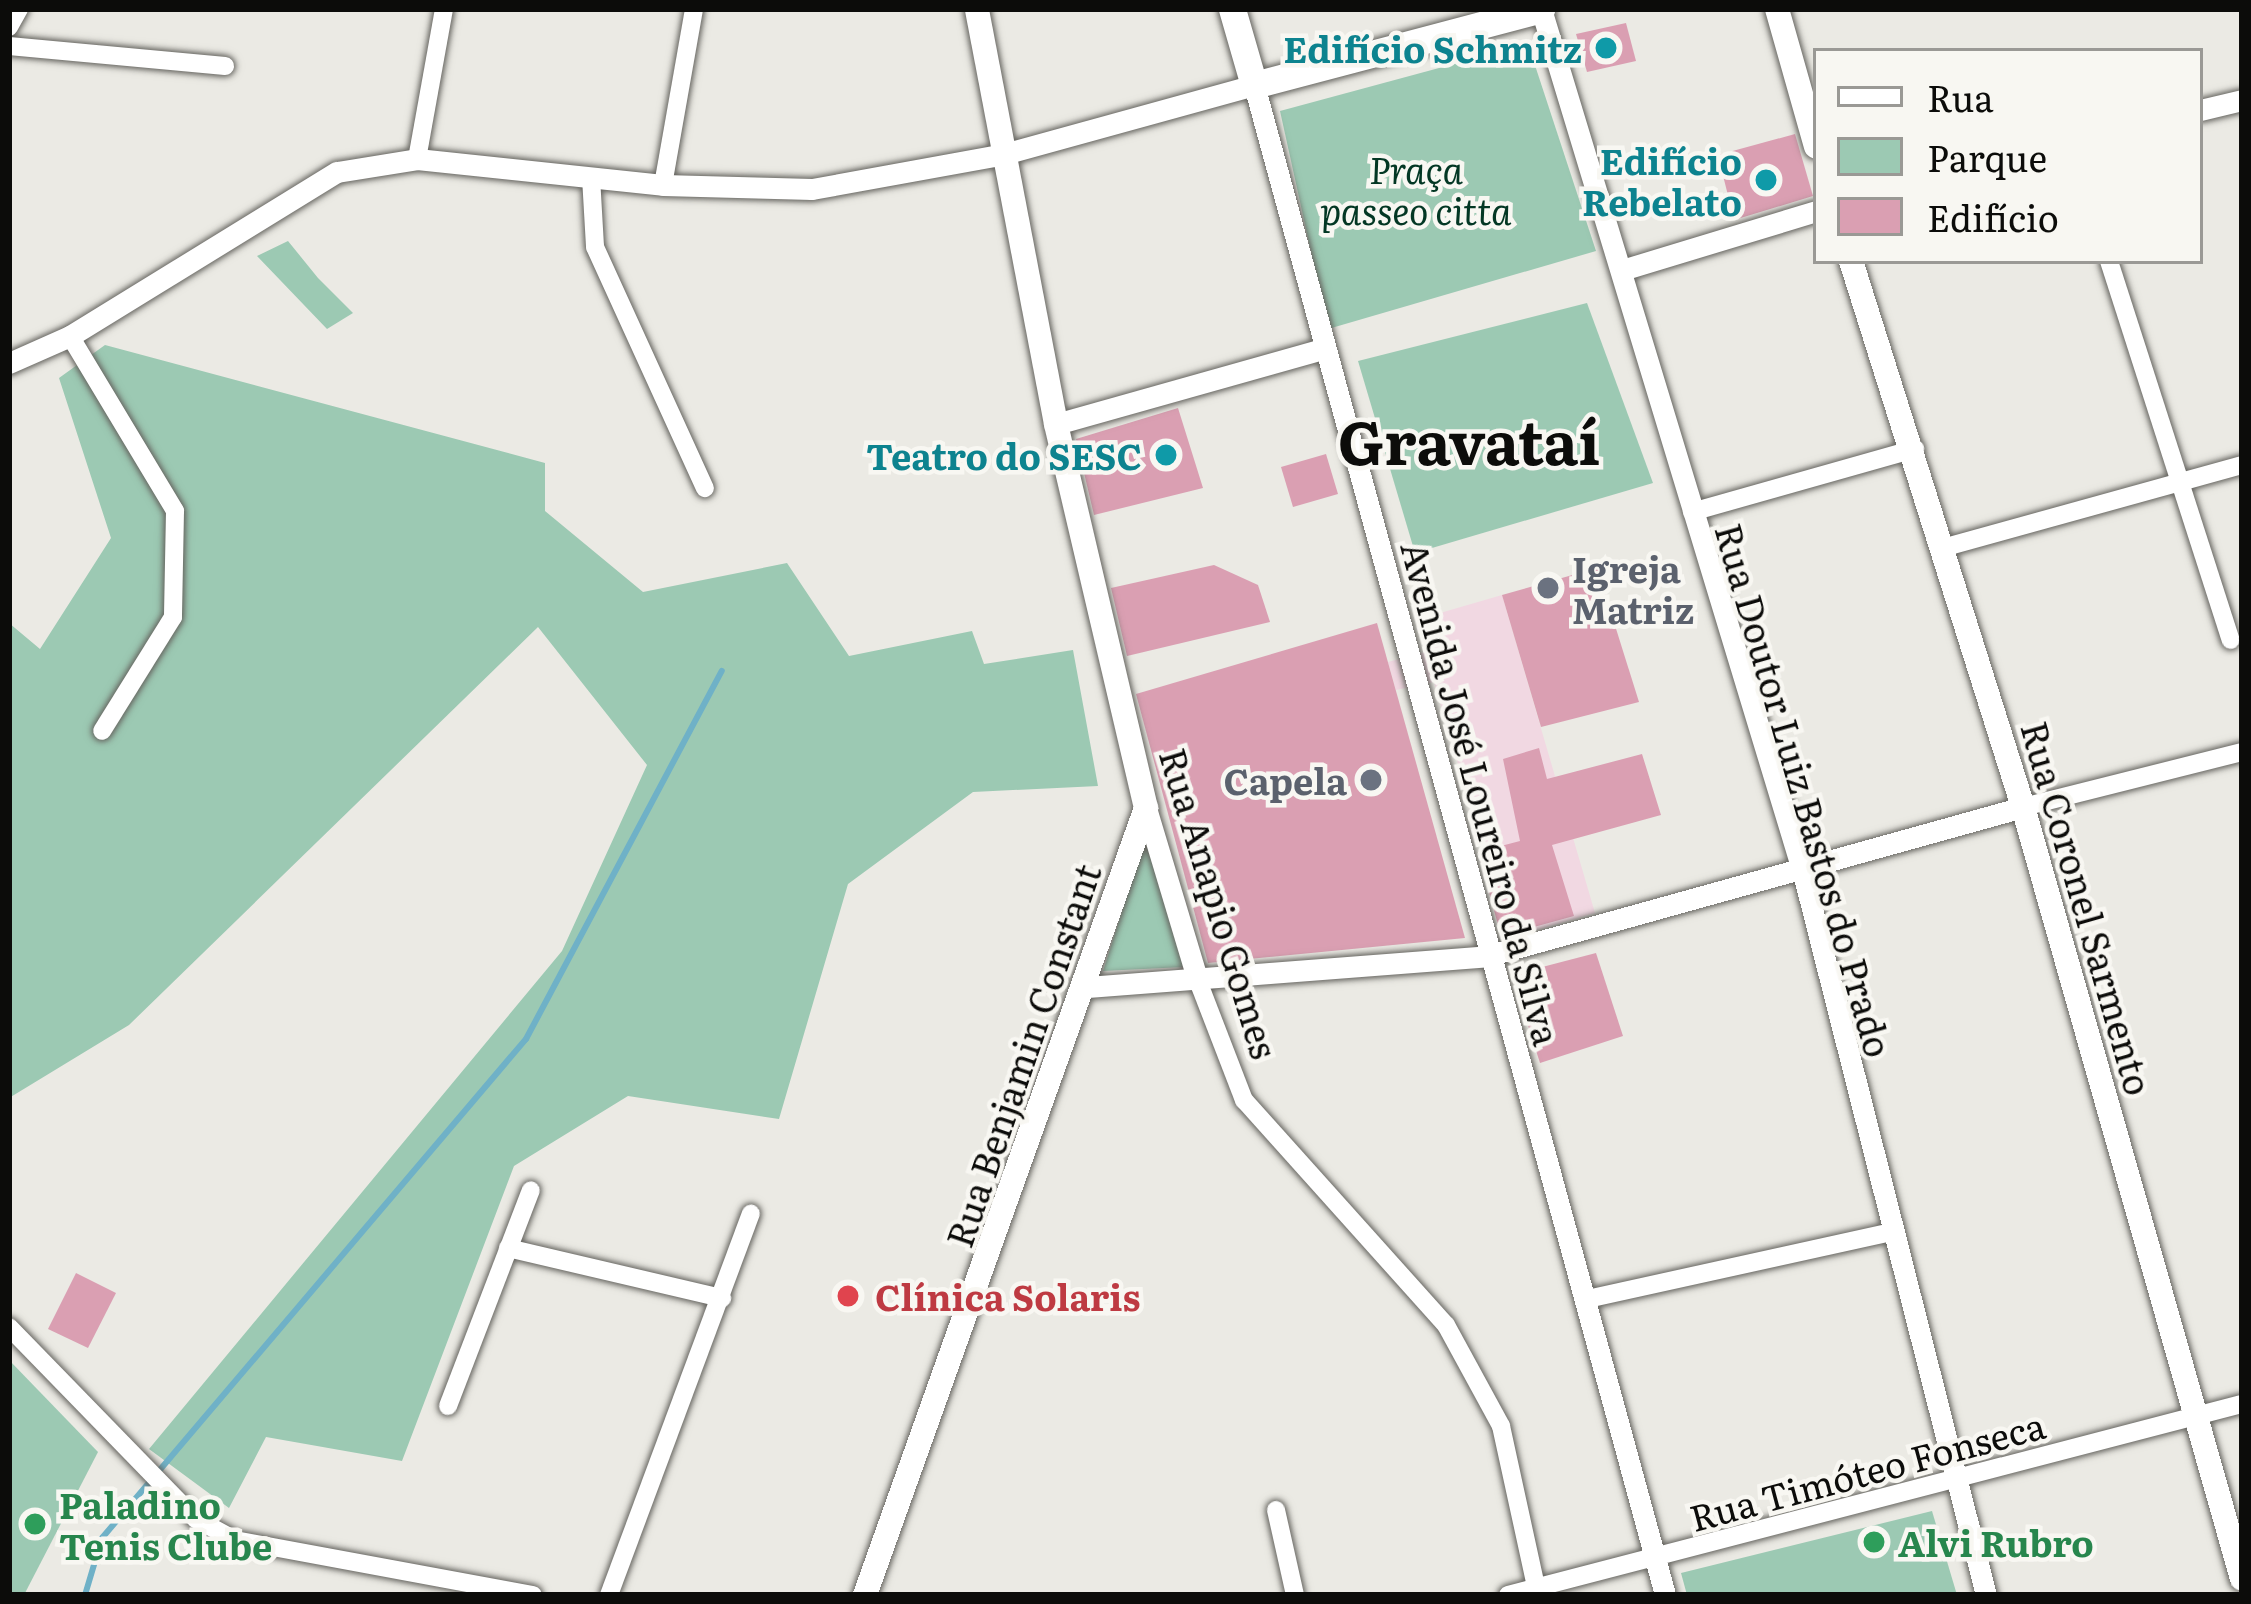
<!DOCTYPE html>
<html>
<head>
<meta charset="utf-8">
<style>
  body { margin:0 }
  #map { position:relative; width:2251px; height:1604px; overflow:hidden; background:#ebeae4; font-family:Literata,serif }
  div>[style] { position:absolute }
  .education>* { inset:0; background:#f1d8e2 }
  .green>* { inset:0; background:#9cc9b3 }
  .stream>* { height:6px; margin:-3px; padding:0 3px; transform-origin:3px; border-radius:3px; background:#6fb1c7 }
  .building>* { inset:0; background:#da9fb2 }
  .roads { filter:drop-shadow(0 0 3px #65645f) drop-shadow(0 0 3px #65645f) }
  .minor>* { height:18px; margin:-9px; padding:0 9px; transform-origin:9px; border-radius:9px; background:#fff }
  .tertiary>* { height:21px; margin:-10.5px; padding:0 10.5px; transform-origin:10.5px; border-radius:10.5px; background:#fff }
  .secondary>* { height:24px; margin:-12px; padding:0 12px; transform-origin:12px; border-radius:12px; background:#fff }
  .primary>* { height:27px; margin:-13.5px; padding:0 13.5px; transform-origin:13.5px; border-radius:13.5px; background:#fff }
  .dots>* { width:33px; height:33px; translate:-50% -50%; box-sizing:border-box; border:6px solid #f8f7f2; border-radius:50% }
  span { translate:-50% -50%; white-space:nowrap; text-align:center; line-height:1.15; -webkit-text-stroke:9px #f8f7f2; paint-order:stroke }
  .culture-label { font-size:36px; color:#0d838f; font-weight:700 }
  .right { translate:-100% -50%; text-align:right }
  .park-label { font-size:36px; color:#033724; font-style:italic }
  .worship-label { font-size:36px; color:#5b616d; font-weight:700 }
  .left { translate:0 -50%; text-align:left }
  .street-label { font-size:36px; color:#0c0c0a }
  .health-label { font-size:36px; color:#be3a42; font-weight:700 }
  .leisure-label { font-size:36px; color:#27864d; font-weight:700 }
  .town-label { font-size:60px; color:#0c0c0a; font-weight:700 }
  .frame { position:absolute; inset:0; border:12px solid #0c0c0a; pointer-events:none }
  .legend { position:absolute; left:1813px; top:48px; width:390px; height:216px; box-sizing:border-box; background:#f8f7f2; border:3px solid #9a9995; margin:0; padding:15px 21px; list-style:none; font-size:36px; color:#0c0c0a }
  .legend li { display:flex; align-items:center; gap:24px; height:60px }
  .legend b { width:60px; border:3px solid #9a9995 }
</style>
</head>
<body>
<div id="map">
  <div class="education">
    <div style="clip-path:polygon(1502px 595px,1595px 913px,1509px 938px,1434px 682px,1396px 690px,1388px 662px,1425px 652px,1416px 620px)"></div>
  </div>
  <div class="green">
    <div style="clip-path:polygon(1528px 44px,1596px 251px,1328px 329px,1280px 111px)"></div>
    <div style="clip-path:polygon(288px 241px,318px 278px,353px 313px,327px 329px,257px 256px)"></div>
    <div style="clip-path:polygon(1587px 303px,1653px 483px,1415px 553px,1358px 361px)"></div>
    <div style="clip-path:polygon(105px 345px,545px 463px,545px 511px,643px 592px,787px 563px,849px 656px,972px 631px,984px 664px,1073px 650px,1098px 786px,973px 792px,848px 884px,779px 1119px,628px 1096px,514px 1166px,402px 1461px,266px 1437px,229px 1508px,149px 1449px,562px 951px,647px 765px,538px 627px,129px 1025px,9px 1098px,9px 623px,40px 649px,111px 538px,59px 378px)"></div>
    <div style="clip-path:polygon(1145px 839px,1184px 967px,1103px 971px)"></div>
    <div style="clip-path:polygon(9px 1360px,98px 1452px,24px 1595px,9px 1595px)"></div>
    <div style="clip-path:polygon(1932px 1511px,1957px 1595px,1687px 1595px,1681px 1573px)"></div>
  </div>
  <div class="stream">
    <div style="left:85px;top:1595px;width:59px;rotate:-73.4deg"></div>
    <div style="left:102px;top:1538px;width:655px;rotate:-49.65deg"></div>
    <div style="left:526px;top:1039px;width:417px;rotate:-62deg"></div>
  </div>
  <div class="building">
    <div style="clip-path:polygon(1626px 23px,1636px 61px,1587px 72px,1576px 34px)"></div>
    <div style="clip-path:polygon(1795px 134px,1813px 196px,1734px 220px,1718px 155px)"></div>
    <div style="clip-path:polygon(1178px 408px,1203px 488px,1094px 515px,1076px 439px)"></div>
    <div style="clip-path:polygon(1326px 454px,1338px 494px,1293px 507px,1281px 467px)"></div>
    <div style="clip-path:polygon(1214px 565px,1258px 585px,1270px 622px,1127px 656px,1111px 588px)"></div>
    <div style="clip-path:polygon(1597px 568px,1639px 702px,1541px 727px,1502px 595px)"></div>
    <div style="clip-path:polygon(1377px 623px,1465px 938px,1208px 963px,1136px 694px)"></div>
    <div style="clip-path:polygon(1539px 748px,1547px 779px,1642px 754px,1661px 815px,1552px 845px,1574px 916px,1501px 936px,1478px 852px,1520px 841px,1503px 759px)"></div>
    <div style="clip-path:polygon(1596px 953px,1623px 1036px,1540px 1063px,1512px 975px)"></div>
    <div style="clip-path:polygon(76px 1273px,116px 1293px,88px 1348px,48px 1329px)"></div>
  </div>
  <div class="roads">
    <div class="minor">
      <div style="left:9px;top:27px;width:21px;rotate:-61deg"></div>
      <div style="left:9px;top:46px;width:217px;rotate:5.3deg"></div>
      <div style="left:417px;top:159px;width:152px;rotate:-79.8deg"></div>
      <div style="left:591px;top:177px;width:70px;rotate:86.7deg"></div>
      <div style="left:595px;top:247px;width:265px;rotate:65.5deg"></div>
      <div style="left:663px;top:185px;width:179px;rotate:-80deg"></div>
      <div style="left:2109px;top:261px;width:398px;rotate:72.2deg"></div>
      <div style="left:70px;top:336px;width:204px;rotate:59deg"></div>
      <div style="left:175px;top:511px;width:106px;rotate:91.1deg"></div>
      <div style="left:173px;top:617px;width:134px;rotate:121.9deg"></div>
      <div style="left:1692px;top:512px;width:232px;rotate:-15.8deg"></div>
      <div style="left:1946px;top:547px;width:307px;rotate:-15.5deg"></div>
      <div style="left:2023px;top:807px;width:226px;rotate:-14.1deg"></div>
      <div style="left:1198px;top:981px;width:128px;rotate:68.9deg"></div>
      <div style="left:1244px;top:1100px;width:302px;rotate:48.1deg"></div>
      <div style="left:1446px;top:1325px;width:115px;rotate:61.4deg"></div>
      <div style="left:1501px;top:1426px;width:173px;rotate:77.7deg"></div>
      <div style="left:508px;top:1248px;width:220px;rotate:13.2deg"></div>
      <div style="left:1587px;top:1299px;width:311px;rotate:-12.4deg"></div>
      <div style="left:9px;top:1327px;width:268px;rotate:45.8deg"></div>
      <div style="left:196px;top:1519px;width:44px;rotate:28.3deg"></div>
      <div style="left:235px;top:1540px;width:303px;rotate:10.5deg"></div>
      <div style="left:448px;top:1406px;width:231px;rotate:-69deg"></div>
      <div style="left:1276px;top:1510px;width:87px;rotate:77.4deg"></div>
      <div style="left:609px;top:1595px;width:407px;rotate:-69.6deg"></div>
      <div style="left:1508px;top:1595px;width:758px;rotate:-14.59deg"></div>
    </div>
    <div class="tertiary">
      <div style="left:1541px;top:9px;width:903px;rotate:73.13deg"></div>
      <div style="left:1803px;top:873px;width:745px;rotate:75.78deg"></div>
      <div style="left:2200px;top:110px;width:43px;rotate:-13.4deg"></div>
      <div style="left:1622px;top:270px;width:203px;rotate:-16.9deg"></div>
      <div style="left:9px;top:363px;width:67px;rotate:-23.9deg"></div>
      <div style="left:70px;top:336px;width:313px;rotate:-31.6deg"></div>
      <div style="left:337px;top:172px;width:81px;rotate:-9.2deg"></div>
      <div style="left:417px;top:159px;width:247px;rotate:6deg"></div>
      <div style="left:663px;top:185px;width:149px;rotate:1.5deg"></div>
      <div style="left:812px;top:189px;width:191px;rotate:-10.3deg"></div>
      <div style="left:1000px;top:155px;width:263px;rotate:-15.4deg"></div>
      <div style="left:1254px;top:85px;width:1565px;rotate:74.77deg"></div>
      <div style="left:1056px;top:424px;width:276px;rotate:-15.7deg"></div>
      <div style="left:1146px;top:808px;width:181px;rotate:73.3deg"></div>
      <div style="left:1088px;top:987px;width:400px;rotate:-4.4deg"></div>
      <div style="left:1487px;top:956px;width:556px;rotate:-15.54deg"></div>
    </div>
    <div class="secondary">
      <div style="left:1777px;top:9px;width:143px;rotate:74.2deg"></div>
      <div style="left:1851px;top:261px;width:572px;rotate:72.51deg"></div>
      <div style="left:2023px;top:807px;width:802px;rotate:74.16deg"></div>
      <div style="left:865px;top:1595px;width:836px;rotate:-70.35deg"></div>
      <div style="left:1146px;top:808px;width:394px;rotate:-103.2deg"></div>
      <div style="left:1056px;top:424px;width:422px;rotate:-100.8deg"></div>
    </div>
    <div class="primary">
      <div style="left:1232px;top:9px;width:79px;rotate:73.9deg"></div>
      <div style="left:1254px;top:85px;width:297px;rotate:-14.8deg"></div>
    </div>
  </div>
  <div class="dots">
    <div style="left:1606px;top:48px;background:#0f9aa8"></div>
    <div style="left:1766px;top:180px;background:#0f9aa8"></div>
    <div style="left:1166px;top:455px;background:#0f9aa8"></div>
    <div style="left:1548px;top:588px;background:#6b7280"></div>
    <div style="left:1371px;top:780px;background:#6b7280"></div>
    <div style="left:848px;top:1296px;background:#e0444e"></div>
    <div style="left:35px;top:1524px;background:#2e9e5b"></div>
    <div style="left:1874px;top:1542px;background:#2e9e5b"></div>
  </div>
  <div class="culture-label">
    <span class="right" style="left:1582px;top:48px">Edifício Schmitz</span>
    <span class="right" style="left:1742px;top:180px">Edifício<br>Rebelato</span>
    <span class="right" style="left:1142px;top:455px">Teatro do SESC</span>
  </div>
  <div class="park-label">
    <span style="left:1416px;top:189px">Praça<br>passeo citta</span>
  </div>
  <div class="worship-label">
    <span class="left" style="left:1572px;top:588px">Igreja<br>Matriz</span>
    <span class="right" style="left:1347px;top:780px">Capela</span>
  </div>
  <div class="street-label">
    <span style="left:1805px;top:790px;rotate:74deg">Rua Doutor Luiz Bastos do Prado</span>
    <span style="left:1482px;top:793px;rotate:75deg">Avenida José Loureiro da Silva</span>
    <span style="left:1220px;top:903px;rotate:73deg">Rua Anapio Gomes</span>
    <span style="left:2088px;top:908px;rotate:74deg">Rua Coronel Sarmento</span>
    <span style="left:1022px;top:1055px;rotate:-71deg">Rua Benjamin Constant</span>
    <span style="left:1867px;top:1470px;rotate:-15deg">Rua Timóteo Fonseca</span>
  </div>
  <div class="health-label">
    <span class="left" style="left:875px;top:1296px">Clínica Solaris</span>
  </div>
  <div class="leisure-label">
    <span class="left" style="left:59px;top:1524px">Paladino<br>Tenis Clube</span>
    <span class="left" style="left:1898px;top:1542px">Alvi Rubro</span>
  </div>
  <div class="town-label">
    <span style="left:1469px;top:438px">Gravataí</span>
  </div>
  <div class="frame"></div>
  <ul class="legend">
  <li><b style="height:15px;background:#fff"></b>Rua</li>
  <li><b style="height:33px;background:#9cc9b3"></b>Parque</li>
  <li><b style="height:33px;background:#da9fb2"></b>Edifício</li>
  </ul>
</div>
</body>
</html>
